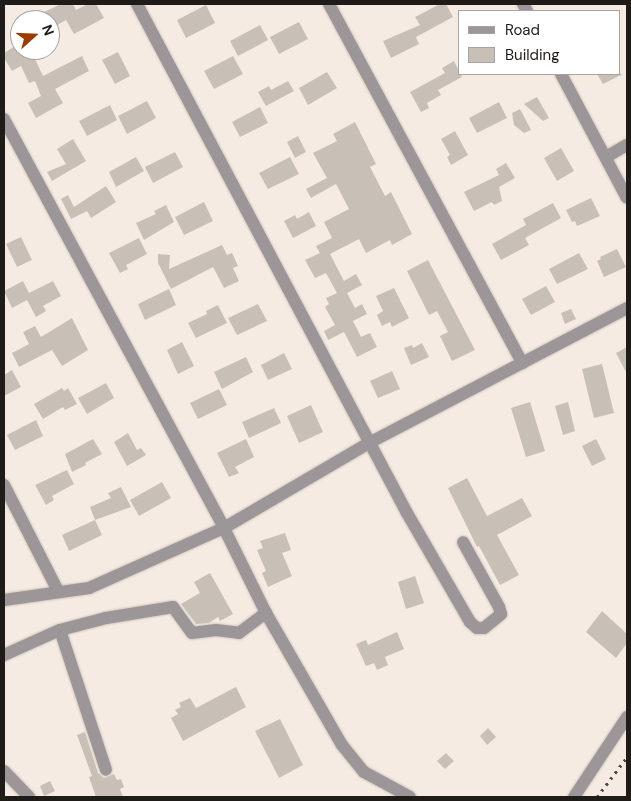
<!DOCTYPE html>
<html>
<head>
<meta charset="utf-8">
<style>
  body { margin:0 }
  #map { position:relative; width:631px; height:801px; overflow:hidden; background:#f6ebe3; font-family:"DM Sans",sans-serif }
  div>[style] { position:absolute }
  .building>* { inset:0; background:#c8c0b6 }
  .roads { filter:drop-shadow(0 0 1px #cfc6be) drop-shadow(0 0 1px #cfc6be) }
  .minor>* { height:12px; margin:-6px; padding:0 6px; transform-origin:6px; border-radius:6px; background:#9c9698 }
  .rail>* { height:3px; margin-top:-1.5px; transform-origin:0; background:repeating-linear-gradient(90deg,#4f4945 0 2.5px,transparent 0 7.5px) }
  span { translate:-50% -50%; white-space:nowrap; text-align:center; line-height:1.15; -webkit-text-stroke:5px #fff; paint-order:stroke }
  .frame { position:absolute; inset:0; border:5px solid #1f1b18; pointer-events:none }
  .legend { position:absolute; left:458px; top:10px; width:162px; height:65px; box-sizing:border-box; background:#fff; border:1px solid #a5a4a3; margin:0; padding:6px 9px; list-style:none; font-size:15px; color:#1f1b18 }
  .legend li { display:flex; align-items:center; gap:10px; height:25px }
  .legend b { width:25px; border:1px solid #a5a4a3 }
  .north { position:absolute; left:10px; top:10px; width:50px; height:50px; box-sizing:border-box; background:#fff; border:1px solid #a5a4a3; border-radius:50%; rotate:70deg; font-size:14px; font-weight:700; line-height:20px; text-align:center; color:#1f1b18 }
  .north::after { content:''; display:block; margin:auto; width:18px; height:22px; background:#9e3b00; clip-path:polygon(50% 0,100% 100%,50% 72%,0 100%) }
</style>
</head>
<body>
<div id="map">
  <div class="building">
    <div style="clip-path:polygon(61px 4px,73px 4px,76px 10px,88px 4px,96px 4px,104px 18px,74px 34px,66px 20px,54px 27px,50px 20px,27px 20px)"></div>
    <div style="clip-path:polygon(440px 4px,446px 4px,453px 17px,416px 37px,419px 44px,391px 58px,383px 41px,420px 25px,415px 17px)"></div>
    <div style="clip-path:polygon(206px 5px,215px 23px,186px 38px,177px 20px)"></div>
    <div style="clip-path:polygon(299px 22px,308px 39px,279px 54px,270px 37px)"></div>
    <div style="clip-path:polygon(260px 25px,268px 40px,238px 56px,230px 41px)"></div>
    <div style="clip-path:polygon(20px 43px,20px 50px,46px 50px,34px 57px,43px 76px,82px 56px,89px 71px,55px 89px,63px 103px,36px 118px,28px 103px,41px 96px,35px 81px,29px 83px,21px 66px,12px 71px,4px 58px,4px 53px)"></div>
    <div style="clip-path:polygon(118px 52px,130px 76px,115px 84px,102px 60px)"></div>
    <div style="clip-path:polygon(233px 56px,243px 74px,214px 89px,204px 71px)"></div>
    <div style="clip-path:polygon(454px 61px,462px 77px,438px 90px,441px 95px,427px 103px,429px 108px,421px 112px,410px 92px,445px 73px,442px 68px)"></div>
    <div style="clip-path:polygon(327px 72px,337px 88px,308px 105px,299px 88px)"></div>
    <div style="clip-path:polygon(597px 74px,623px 74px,603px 84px)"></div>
    <div style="clip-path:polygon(288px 81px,294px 91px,266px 106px,258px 92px,269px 86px,271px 90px)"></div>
    <div style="clip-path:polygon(537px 97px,549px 118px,543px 121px,524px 104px)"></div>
    <div style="clip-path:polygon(147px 101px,156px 118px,127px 134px,118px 116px)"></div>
    <div style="clip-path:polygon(499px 102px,507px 118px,477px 133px,469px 118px)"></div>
    <div style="clip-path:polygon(110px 105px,117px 120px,87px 136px,79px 121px)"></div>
    <div style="clip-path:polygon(260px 107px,268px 123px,240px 137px,232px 122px)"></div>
    <div style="clip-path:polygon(520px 109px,531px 130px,524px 133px,514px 125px,512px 113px)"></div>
    <div style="clip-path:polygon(355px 122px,376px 164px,370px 167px,385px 196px,391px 192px,412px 234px,392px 245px,390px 240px,366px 253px,359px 239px,330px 254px,344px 281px,356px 274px,362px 285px,347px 293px,355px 308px,362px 304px,367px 314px,353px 321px,361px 337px,370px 333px,377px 347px,357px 357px,344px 332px,328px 340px,324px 331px,335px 325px,325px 307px,329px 304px,326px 298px,337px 293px,326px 273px,315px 278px,305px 260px,320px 253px,316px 246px,332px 238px,324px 222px,349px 209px,336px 184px,311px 198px,306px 189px,327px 178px,313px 153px,337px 141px,333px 134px)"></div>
    <div style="clip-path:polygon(455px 131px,468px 155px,451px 165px,447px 157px,450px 155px,441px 139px)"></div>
    <div style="clip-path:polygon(298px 136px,306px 152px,295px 158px,287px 142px)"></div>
    <div style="clip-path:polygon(73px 139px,86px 161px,52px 181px,47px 172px,66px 164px,57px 149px)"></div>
    <div style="clip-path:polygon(561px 148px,574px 171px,557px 181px,544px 158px)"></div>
    <div style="clip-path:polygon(175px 152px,183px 167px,153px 183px,145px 167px)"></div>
    <div style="clip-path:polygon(136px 157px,144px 171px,116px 187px,109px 172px)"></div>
    <div style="clip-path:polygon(290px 157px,299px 174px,268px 189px,259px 173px)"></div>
    <div style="clip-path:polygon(506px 163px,515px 178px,499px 187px,502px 201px,494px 205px,492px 202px,474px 211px,464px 192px,499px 175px,496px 169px)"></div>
    <div style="clip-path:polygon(106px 186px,116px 202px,91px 218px,87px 211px,71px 219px,61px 199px,68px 195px,74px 207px)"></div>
    <div style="clip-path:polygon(591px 198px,600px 216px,577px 226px,575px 221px,572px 222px,566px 210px)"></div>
    <div style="clip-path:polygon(204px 202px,213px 221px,184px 235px,175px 217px)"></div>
    <div style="clip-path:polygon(553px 203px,561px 218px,525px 238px,529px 245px,501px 260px,492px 244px,526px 225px,523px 219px)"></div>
    <div style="clip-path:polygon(166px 205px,174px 222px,144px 240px,136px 223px,156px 214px,154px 211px)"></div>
    <div style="clip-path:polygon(309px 212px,316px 226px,293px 238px,284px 221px,295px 215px,297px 219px)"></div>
    <div style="clip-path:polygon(21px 237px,32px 260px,17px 267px,6px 244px)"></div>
    <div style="clip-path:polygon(139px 238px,147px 254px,126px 265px,128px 269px,120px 273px,109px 253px)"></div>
    <div style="clip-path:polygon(222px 245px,227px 255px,232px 253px,238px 266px,233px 268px,239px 281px,224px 288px,213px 267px,171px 289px,158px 263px,158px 254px,170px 255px,169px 269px)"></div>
    <div style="clip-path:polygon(617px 249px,626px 267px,604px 277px,597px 261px,601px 259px,600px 257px)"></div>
    <div style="clip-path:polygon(579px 253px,588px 269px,557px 284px,549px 269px)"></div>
    <div style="clip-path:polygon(428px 260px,475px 350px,452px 361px,440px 336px,448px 332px,437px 311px,429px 315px,407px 271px)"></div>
    <div style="clip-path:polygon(23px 281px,29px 293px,53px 281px,61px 296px,43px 306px,46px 311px,36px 317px,27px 300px,12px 308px,4px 291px)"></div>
    <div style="clip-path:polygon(546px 286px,555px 302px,531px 315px,522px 299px)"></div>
    <div style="clip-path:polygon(394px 288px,409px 318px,392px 327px,390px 322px,382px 326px,377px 315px,383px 311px,376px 296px)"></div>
    <div style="clip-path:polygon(169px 289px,176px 305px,145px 320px,138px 304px)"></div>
    <div style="clip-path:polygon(258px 304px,267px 321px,237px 335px,228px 318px)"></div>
    <div style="clip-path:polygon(218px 305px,227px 323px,196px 338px,188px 323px,207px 314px,206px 311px)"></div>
    <div style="clip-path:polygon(571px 309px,576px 319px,565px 324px,561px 313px)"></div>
    <div style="clip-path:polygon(72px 318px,88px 350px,62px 366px,52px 350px,19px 367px,12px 353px,29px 344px,23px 332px,35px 326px,41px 337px)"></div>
    <div style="clip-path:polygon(182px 342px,194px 366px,178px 374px,167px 350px)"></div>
    <div style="clip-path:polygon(422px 343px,429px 357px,411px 365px,404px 348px,412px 345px,413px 348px)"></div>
    <div style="clip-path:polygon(627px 347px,627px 374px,616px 353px)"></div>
    <div style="clip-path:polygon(284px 353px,292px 369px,268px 380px,261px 365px)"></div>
    <div style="clip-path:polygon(246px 357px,253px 372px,222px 389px,214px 372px)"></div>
    <div style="clip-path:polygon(602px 364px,614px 413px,594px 418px,582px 369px)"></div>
    <div style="clip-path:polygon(12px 370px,21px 387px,4px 396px,4px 375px)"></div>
    <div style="clip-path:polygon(392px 371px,400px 389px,378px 398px,370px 381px)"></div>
    <div style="clip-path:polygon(106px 383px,114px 398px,87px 414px,78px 398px)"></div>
    <div style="clip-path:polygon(62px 388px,64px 391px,68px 388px,77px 404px,65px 410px,63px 407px,43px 419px,34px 404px)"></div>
    <div style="clip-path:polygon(219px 389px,227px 405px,198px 419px,190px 403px)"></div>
    <div style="clip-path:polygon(530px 402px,545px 451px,526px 457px,511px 408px)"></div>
    <div style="clip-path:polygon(568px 402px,575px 431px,563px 435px,555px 406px)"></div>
    <div style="clip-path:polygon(311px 405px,323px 432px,299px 443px,287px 416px)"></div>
    <div style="clip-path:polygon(274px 408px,281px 423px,249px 438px,242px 422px)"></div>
    <div style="clip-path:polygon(36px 420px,43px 436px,15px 450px,7px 435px)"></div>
    <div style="clip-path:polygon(128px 433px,137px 450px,141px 448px,146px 455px,127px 466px,114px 442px)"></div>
    <div style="clip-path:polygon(93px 439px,102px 454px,85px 463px,86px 465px,72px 472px,65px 454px)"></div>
    <div style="clip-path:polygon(246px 439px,254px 457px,235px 467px,239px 473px,229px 477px,217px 453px)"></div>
    <div style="clip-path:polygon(596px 439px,606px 459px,592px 466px,582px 446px)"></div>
    <div style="clip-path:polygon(67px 470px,74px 484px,52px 496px,54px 500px,46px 505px,35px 485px)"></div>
    <div style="clip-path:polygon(467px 478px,487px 516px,522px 498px,532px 516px,497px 535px,519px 575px,500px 585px,479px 546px,477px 547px,448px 488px)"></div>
    <div style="clip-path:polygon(162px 482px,171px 498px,139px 516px,130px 500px)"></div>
    <div style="clip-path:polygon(121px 487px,131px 507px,95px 520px,102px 535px,69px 551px,62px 535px,95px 520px,90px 507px,111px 498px,108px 493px)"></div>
    <div style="clip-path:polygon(285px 533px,291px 550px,282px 553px,292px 576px,268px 587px,262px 573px,266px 571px,257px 550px,263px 548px,260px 541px)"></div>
    <div style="clip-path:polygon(210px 573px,233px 614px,220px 621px,218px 617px,209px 623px,196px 624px,181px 604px,200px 593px,194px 582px)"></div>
    <div style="clip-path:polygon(415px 576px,424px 603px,406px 609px,398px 582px)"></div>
    <div style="clip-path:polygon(602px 611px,627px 634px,627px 643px,616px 658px,586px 632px)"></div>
    <div style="clip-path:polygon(397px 632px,404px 649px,385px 657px,388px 665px,377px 670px,374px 663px,366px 666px,356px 644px,366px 640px,368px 645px)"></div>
    <div style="clip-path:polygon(236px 687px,246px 707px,183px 741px,171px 718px,178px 714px,175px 710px,181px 707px,179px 703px,190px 698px,196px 708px)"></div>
    <div style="clip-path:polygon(280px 719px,303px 765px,279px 778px,255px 731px)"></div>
    <div style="clip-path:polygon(488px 728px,496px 737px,487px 745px,480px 736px)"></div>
    <div style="clip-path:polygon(85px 732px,98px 773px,104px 778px,114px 774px,117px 780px,121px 779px,124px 787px,120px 789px,123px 797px,96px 797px,89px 777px,92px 776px,77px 735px)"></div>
    <div style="clip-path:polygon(446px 753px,454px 761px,445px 769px,437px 761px)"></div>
    <div style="clip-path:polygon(50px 781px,55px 791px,44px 796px,40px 786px)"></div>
  </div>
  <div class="roads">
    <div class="minor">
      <div style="left:137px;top:4px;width:576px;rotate:62.06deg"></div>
      <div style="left:407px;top:513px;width:126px;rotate:60deg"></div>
      <div style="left:470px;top:622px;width:9px;rotate:41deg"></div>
      <div style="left:477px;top:628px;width:7px"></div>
      <div style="left:484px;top:628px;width:22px;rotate:-39deg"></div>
      <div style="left:501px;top:614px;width:7px;rotate:-106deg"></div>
      <div style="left:499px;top:607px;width:74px;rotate:-119deg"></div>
      <div style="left:329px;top:4px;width:408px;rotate:61.7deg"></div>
      <div style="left:523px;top:4px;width:8px;rotate:60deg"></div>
      <div style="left:561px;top:74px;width:140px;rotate:62deg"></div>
      <div style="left:4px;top:119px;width:464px;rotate:61.7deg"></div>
      <div style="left:224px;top:528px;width:95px;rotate:63.7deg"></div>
      <div style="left:266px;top:613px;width:152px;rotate:60.1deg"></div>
      <div style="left:342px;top:745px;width:35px;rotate:51deg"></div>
      <div style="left:364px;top:772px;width:52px;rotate:28.5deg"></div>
      <div style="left:606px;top:157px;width:24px;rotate:-30deg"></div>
      <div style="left:4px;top:485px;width:119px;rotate:63deg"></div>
      <div style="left:4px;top:600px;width:86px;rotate:-8deg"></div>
      <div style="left:89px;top:588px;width:148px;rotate:-24deg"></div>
      <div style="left:224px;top:528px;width:168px;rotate:-30.4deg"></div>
      <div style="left:369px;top:443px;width:291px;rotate:-27.6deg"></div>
      <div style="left:60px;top:630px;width:147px;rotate:71.8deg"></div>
      <div style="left:4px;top:655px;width:61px;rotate:-24.1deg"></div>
      <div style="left:60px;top:630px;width:48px;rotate:-14.6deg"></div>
      <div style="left:106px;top:618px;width:68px;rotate:-9.3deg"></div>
      <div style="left:173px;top:607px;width:32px;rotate:54deg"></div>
      <div style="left:192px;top:633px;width:24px;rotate:-7deg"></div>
      <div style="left:216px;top:630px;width:23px;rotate:7deg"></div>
      <div style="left:239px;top:633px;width:34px;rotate:-37deg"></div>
      <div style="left:4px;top:771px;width:36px;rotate:46deg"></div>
      <div style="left:574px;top:797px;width:96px;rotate:-56.5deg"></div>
    </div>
  </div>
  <div class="rail">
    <div style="left:597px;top:797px;width:50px;rotate:-53.1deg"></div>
  </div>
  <div class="frame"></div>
  <ul class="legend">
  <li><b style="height:6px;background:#9c9698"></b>Road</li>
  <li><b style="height:14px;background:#c8c0b6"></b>Building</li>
  </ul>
  <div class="north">N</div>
</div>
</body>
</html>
